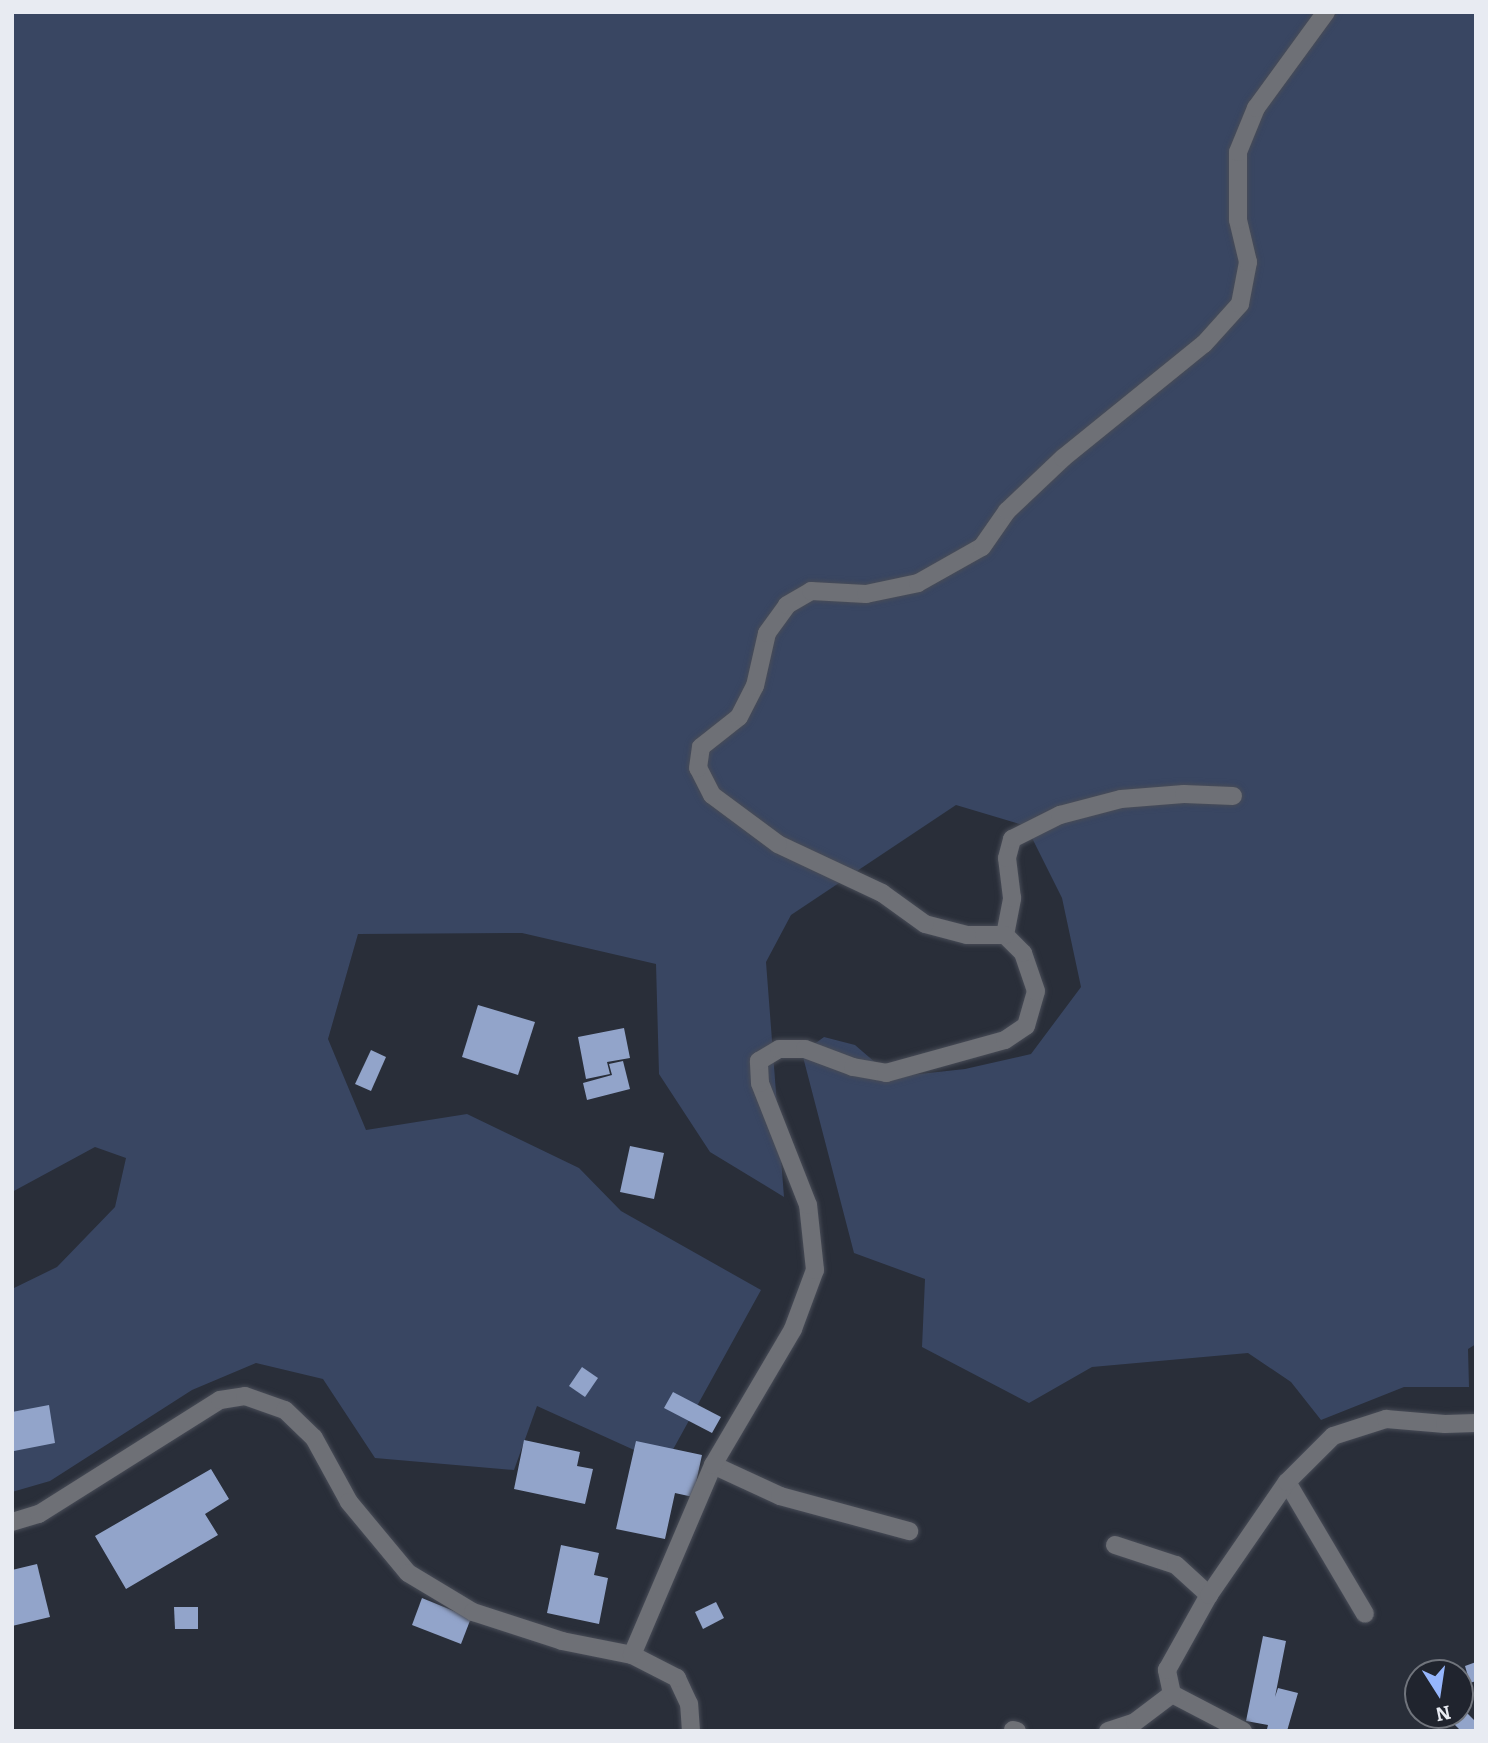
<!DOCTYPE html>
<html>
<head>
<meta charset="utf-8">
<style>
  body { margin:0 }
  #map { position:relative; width:1488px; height:1743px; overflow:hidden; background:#292e39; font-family:Bitter,serif }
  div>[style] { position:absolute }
  .green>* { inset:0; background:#394662 }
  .building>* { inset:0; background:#92a4ca }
  .roads { filter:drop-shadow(0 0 2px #484c57) drop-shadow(0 0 2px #484c57) }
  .minor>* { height:18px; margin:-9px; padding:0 9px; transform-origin:9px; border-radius:9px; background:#6e7076 }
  span { translate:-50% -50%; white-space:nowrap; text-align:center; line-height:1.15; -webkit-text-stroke:7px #20242e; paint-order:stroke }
  .frame { position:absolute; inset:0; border:14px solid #e8ebf2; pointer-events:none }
  .north { position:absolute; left:1404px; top:1659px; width:70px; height:70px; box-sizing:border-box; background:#20242e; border:2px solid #70747c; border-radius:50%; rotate:168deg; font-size:19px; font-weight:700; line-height:28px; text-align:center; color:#e8ebf2 }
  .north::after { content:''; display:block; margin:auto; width:24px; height:32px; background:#96b6fd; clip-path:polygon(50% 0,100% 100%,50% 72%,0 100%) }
</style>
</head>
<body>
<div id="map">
  <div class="green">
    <div style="clip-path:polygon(12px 12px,1476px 12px,1476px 1344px,1468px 1349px,1469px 1387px,1404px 1387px,1321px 1420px,1291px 1382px,1248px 1353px,1092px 1367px,1029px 1403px,922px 1347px,925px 1279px,854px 1253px,802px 1053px,824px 1037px,855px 1045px,892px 1077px,965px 1069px,1031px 1054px,1081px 987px,1062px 898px,1026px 826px,956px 805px,791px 915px,766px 962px,784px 1197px,710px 1152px,659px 1074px,656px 964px,522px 933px,358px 934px,328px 1039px,366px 1130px,467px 1114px,579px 1168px,621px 1211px,761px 1290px,665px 1464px,537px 1406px,514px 1470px,375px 1458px,323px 1379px,256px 1363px,192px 1390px,50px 1481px,12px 1492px,12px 1289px,57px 1267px,115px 1207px,126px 1158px,95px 1147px,12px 1192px)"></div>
  </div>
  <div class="building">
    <div style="clip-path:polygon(478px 1005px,535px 1022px,518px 1075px,462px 1057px)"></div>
    <div style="clip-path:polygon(624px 1028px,630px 1058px,607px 1062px,610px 1074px,586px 1079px,578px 1037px)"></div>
    <div style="clip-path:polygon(371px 1050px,386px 1057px,371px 1091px,355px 1084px)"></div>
    <div style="clip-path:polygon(623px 1061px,630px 1089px,587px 1100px,583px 1083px,612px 1075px,609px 1064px)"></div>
    <div style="clip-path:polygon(630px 1146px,664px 1153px,654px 1199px,620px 1192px)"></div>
    <div style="clip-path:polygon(582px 1367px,598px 1378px,585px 1397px,569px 1386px)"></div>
    <div style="clip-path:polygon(673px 1392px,721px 1417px,712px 1433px,664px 1408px)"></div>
    <div style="clip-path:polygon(49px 1405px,55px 1443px,14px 1451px,12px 1412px)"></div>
    <div style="clip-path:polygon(524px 1440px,580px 1452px,577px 1466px,593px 1469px,585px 1504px,514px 1489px)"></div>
    <div style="clip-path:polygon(636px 1441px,702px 1455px,693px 1497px,675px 1493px,665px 1539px,616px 1529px)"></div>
    <div style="clip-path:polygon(211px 1469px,229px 1499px,205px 1514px,218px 1535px,126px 1589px,95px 1536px)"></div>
    <div style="clip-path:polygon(561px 1545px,599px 1553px,594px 1575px,608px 1578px,599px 1624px,547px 1613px)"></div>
    <div style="clip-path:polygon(37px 1564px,50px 1617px,12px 1626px,12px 1570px)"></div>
    <div style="clip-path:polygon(422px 1598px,471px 1618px,461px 1644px,412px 1625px)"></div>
    <div style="clip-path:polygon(716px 1602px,724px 1618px,703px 1629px,695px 1612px)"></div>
    <div style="clip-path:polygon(174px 1607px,198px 1607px,198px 1629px,175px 1629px)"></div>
    <div style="clip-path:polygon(1263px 1636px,1286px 1641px,1275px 1697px,1278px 1688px,1298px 1693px,1287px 1731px,1275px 1731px,1267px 1729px,1268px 1725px,1246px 1721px)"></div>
    <div style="clip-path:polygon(1476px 1662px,1476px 1681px,1470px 1683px,1465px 1666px)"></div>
    <div style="clip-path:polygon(1465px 1711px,1476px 1722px,1476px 1731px,1461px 1731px,1453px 1723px)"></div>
    <div style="clip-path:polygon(1434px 1715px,1454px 1715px,1448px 1726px)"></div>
  </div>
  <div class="roads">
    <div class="minor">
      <div style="left:1005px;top:935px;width:38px;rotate:-79deg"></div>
      <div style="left:1012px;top:898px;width:40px;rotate:-97.1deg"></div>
      <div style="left:1007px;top:858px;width:20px;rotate:-75deg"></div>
      <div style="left:1012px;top:839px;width:54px;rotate:-26.6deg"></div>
      <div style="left:1060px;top:815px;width:63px;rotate:-14.7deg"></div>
      <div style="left:1121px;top:799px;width:63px;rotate:-4.5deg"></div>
      <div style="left:1184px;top:794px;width:49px;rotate:2.3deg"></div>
      <div style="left:713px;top:1465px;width:74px;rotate:24.8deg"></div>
      <div style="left:780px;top:1496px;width:134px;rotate:15.2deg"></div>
      <div style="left:1287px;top:1482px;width:153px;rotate:59.4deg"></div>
      <div style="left:12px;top:1522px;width:28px;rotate:-17deg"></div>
      <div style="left:39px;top:1514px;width:214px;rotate:-32.2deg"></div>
      <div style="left:220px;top:1400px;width:25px;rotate:-9deg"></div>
      <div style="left:245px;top:1396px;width:42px;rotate:19.3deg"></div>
      <div style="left:285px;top:1410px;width:40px;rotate:44deg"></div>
      <div style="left:314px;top:1438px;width:73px;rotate:61.3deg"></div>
      <div style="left:349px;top:1502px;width:92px;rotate:50.3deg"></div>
      <div style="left:408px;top:1573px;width:76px;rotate:31deg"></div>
      <div style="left:473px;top:1612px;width:94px;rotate:18deg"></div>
      <div style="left:562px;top:1641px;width:71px;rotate:11.3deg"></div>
      <div style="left:1115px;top:1545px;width:64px;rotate:18.2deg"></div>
      <div style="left:1176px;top:1565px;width:45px;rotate:42.3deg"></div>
      <div style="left:1013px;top:1730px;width:4px;rotate:14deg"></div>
      <div style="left:691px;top:1731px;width:27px;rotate:-94deg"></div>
      <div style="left:689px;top:1704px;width:29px;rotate:-115deg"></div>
      <div style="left:677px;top:1678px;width:51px;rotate:-152.9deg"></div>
      <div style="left:632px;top:1655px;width:207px;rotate:-66.9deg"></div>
      <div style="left:713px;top:1465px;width:158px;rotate:-59.5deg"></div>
      <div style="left:793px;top:1329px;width:63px;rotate:-69.6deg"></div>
      <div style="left:815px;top:1270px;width:65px;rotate:-96.1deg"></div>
      <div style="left:808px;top:1205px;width:131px;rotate:-111.5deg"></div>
      <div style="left:760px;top:1083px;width:22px;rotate:-93deg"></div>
      <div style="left:759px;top:1061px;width:23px;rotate:-31deg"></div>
      <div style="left:779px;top:1049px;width:26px"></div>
      <div style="left:805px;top:1049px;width:51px;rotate:20.6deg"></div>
      <div style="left:853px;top:1067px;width:34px;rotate:10deg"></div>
      <div style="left:886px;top:1073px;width:123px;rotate:-15.5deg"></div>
      <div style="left:1005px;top:1040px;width:25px;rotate:-34deg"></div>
      <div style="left:1026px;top:1026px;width:36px;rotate:-74deg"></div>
      <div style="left:1036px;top:991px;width:40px;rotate:-108.9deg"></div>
      <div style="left:1023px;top:953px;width:25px;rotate:-135deg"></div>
      <div style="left:1005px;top:935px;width:38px;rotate:180deg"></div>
      <div style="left:967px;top:935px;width:43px;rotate:-165.3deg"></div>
      <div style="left:925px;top:924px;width:53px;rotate:-144.2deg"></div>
      <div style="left:882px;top:893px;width:115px;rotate:-154.8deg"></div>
      <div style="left:778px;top:844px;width:82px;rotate:-143.4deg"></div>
      <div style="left:712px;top:795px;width:30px;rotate:-117deg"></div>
      <div style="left:698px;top:768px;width:21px;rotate:-82deg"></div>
      <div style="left:701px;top:747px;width:48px;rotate:-38.3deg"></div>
      <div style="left:739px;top:717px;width:35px;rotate:-63deg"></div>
      <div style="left:755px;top:686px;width:54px;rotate:-77.2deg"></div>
      <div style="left:767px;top:633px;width:34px;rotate:-54deg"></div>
      <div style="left:787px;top:605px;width:28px;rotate:-30deg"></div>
      <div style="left:811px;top:591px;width:55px;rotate:3.1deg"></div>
      <div style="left:866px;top:594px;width:53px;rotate:-11.9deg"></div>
      <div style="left:918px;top:583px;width:73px;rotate:-29.4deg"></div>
      <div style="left:982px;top:547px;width:44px;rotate:-55.2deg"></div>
      <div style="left:1007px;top:511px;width:77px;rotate:-43.4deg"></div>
      <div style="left:1063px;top:458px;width:181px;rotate:-39deg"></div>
      <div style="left:1204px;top:344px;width:54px;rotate:-48deg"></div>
      <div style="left:1240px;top:304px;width:43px;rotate:-79.2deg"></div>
      <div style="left:1248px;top:262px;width:43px;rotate:-103.4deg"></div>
      <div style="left:1238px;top:220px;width:68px;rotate:-90deg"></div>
      <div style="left:1238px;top:152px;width:48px;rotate:-67.8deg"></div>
      <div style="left:1256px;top:108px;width:119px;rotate:-53.9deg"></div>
      <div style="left:1108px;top:1731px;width:28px;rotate:-18deg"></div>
      <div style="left:1135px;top:1722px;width:46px;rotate:-37.1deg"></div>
      <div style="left:1243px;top:1731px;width:80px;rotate:-152.5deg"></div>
      <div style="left:1172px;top:1694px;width:25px;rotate:-102deg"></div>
      <div style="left:1167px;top:1670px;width:86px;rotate:-60.8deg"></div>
      <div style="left:1209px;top:1595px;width:137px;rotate:-55.4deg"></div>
      <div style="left:1287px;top:1482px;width:65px;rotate:-45deg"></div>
      <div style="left:1333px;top:1436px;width:56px;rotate:-17.8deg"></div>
      <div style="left:1386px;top:1419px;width:59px;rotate:4.8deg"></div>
      <div style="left:1445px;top:1424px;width:31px;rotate:-2deg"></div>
    </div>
  </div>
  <div class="frame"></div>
  <div class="north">N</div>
</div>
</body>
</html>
